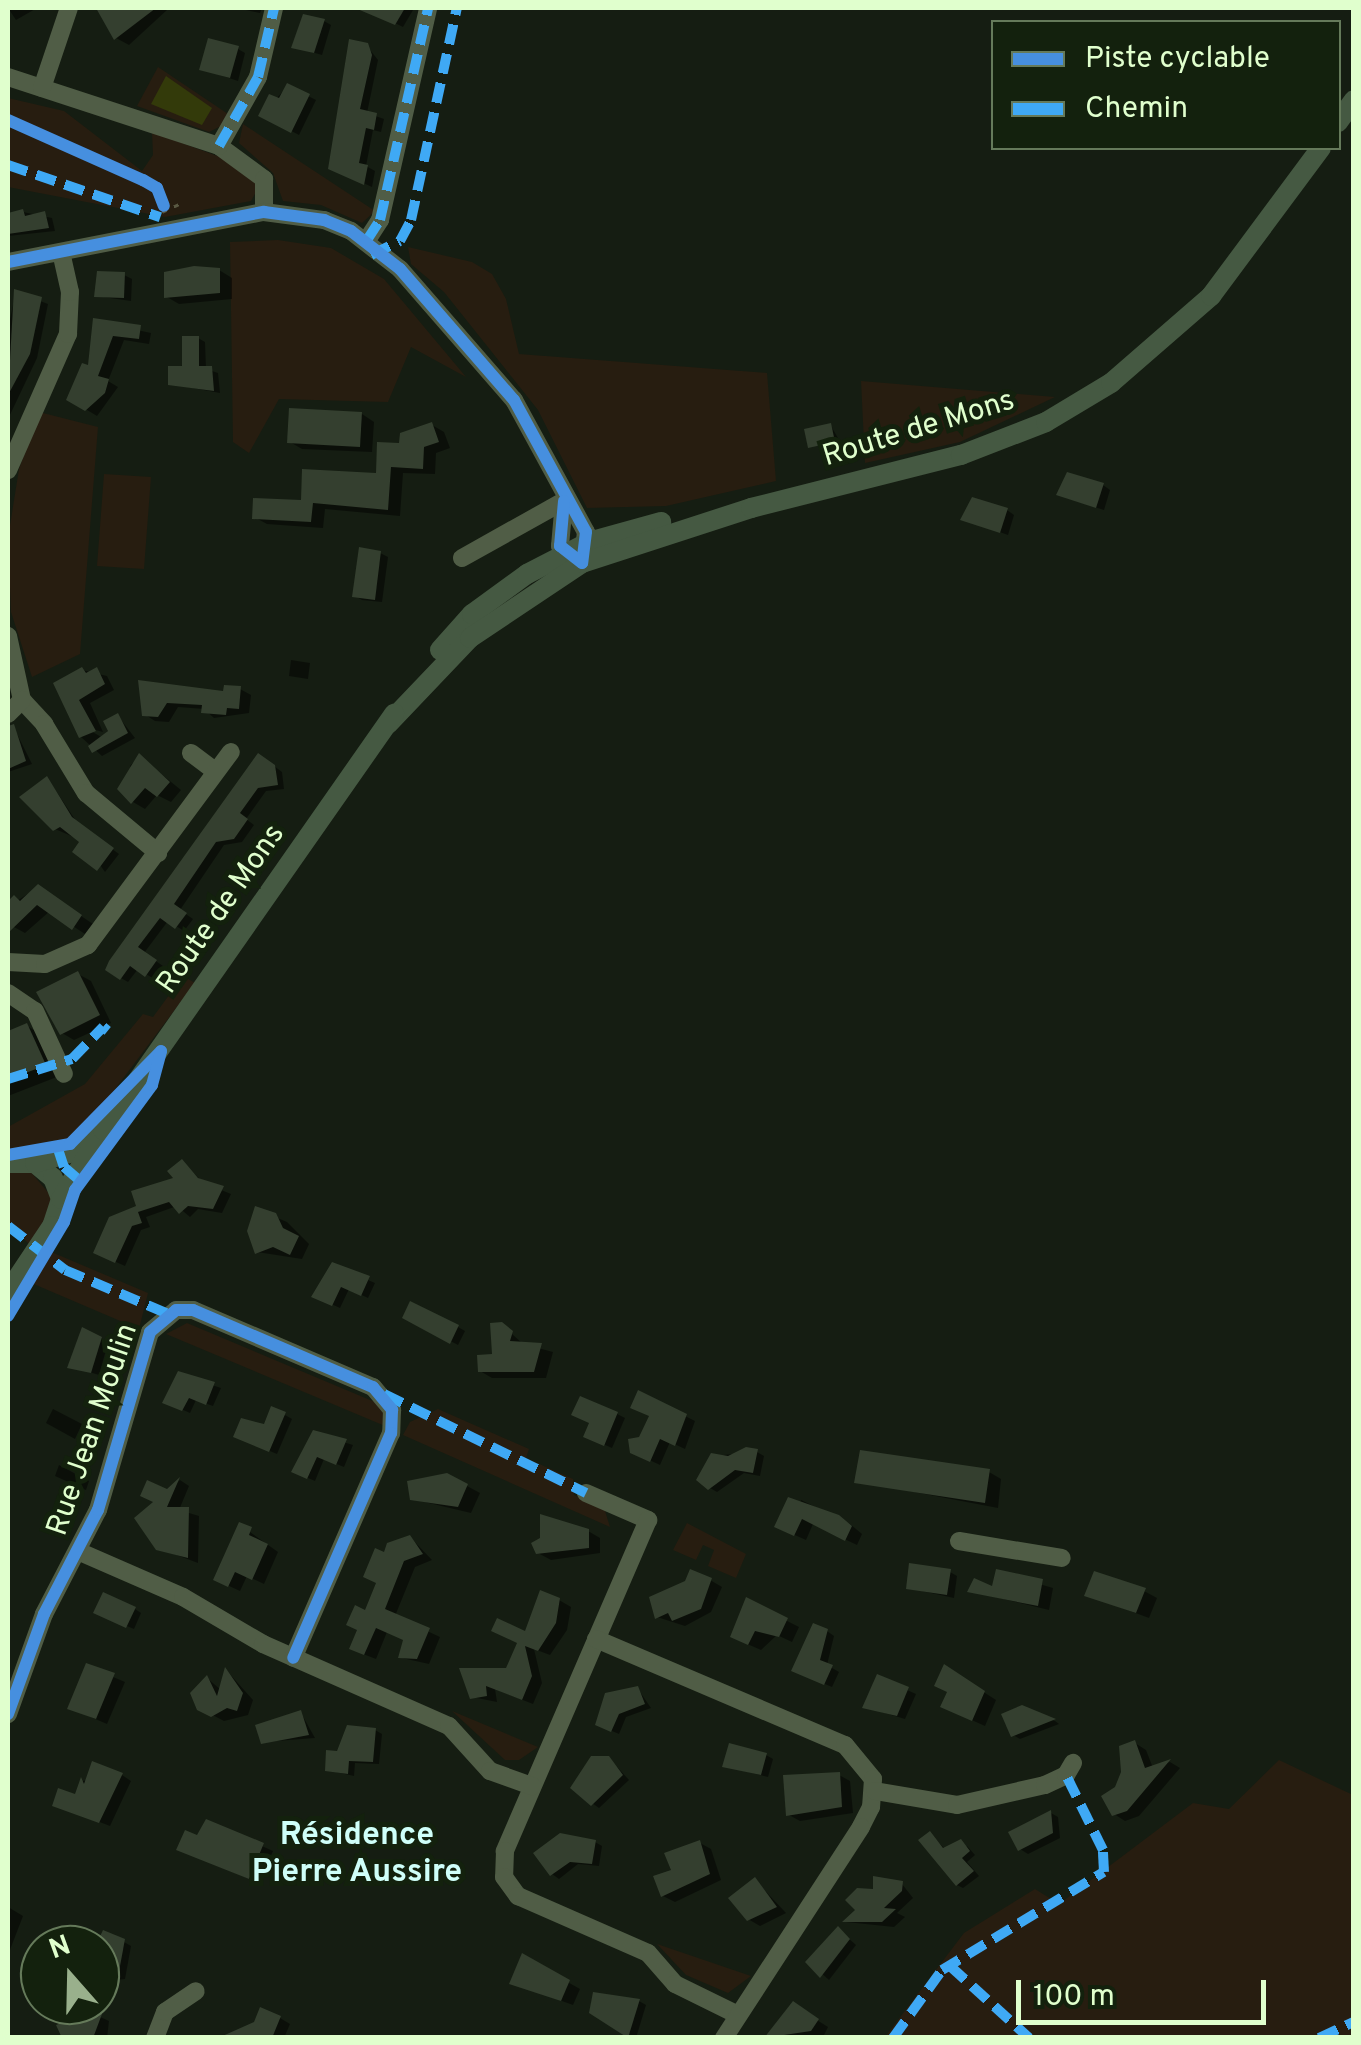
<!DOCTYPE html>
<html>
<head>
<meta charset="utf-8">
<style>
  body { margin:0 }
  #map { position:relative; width:1361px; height:2045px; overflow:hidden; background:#151d12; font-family:Overpass,sans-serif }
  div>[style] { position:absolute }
  .green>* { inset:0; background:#271d10 }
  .water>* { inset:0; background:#333a0a }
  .shadow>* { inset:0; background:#0007 }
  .building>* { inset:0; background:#343f2f }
  .path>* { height:2.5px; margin-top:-1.25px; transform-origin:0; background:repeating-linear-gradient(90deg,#595842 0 5px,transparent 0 13px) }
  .minor>* { height:18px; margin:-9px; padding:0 9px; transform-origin:9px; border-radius:9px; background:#505d46 }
  .major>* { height:20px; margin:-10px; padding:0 10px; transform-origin:10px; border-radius:10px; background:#455942 }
  .quiet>* { height:10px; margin-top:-5px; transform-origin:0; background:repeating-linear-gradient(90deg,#3fa9f5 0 20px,transparent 0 30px) }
  .cycleway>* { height:12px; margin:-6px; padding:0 6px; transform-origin:6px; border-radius:6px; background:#468fdf }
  span { translate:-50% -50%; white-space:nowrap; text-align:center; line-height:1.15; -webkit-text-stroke:10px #13210d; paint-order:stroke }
  .street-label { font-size:30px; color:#e0ffcd }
  .neighbourhood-label { font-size:32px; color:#cffff9; font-weight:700 }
  .frame { position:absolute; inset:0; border:10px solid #e0ffcd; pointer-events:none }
  .legend { position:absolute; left:991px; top:20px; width:350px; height:130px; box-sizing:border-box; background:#13210d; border:2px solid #657a5a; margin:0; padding:12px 18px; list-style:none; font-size:30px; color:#e0ffcd }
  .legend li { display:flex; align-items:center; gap:20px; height:50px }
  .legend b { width:50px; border:2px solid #657a5a }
  .north { position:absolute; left:20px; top:1925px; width:100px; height:100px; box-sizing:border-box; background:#13210d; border:2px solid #657a5a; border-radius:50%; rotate:340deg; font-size:28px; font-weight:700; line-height:40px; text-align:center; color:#e0ffcd }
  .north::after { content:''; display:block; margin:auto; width:35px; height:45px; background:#99b08c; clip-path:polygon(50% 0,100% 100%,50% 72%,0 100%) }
  .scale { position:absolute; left:1016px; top:1980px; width:250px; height:45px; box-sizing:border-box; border:5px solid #e0ffcd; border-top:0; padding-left:12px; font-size:30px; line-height:35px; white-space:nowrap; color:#e0ffcd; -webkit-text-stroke:8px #13210d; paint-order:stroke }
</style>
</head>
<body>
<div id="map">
  <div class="green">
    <div style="clip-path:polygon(158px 67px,228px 114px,221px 126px,209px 132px,137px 106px)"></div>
    <div style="clip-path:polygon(8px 98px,64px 111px,142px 171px,153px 155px,152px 132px,220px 157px,255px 183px,256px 192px,251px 201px,165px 217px,8px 187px)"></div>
    <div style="clip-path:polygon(243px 124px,375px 211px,362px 223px,321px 205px,283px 201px,273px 173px,239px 143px)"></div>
    <div style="clip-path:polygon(278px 240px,331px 248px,384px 279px,466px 377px,411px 347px,388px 402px,279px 399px,249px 453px,233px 442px,230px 242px)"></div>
    <div style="clip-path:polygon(408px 247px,472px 262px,492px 274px,506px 299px,519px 354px,767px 373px,776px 481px,666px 506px,587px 508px,538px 410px,444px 292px,411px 264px)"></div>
    <div style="clip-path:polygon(861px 381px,1055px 397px,960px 442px,865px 463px)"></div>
    <div style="clip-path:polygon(39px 412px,98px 427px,80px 654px,32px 677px,11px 612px,8px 538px,19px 469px)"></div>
    <div style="clip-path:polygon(104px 474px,151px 477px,144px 569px,97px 566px)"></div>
    <div style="clip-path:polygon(183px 976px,195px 983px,91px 1121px,55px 1147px,8px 1151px,8px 1127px,85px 1084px,143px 1014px,153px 1017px)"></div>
    <div style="clip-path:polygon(8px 1170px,30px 1171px,52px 1197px,50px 1216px,29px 1244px,8px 1223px)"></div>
    <div style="clip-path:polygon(49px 1251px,148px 1293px,139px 1329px,29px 1282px)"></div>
    <div style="clip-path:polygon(187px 1323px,382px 1405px,385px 1426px,166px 1334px)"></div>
    <div style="clip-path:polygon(438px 1409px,529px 1449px,526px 1458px,573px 1479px,574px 1495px,605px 1511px,610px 1527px,403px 1435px,410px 1422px)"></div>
    <div style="clip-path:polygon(687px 1523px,746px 1554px,736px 1578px,708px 1566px,714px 1550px,703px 1545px,696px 1560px,673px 1550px)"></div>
    <div style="clip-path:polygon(452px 1711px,538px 1747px,519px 1760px,505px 1760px)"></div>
    <div style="clip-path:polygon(1279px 1760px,1353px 1795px,1353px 2037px,885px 2037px,964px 1933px,1035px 1889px,1059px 1904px,1193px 1803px,1229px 1809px)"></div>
    <div style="clip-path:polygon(657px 1944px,751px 1976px,728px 1993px,686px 1975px)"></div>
  </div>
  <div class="water">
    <div style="clip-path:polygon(166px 76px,212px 108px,202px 125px,151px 104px)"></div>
  </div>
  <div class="shadow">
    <div style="clip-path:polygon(8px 8px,37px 8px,16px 20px)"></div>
    <div style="clip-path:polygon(99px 8px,166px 8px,167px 10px,129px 45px,116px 38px)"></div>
    <div style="clip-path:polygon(237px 8px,262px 8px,260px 13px)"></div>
    <div style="clip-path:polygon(365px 8px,412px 8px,413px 10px,403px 27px)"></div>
    <div style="clip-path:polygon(324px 21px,331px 25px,322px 55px,294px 47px)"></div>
    <div style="clip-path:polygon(367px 46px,378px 60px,367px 113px,384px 119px,381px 132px,373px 130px,366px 166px,375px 171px,372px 187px,339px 172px)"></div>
    <div style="clip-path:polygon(238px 49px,245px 53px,238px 81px,202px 69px)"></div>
    <div style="clip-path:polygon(288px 86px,316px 100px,299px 135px,261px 115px)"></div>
    <div style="clip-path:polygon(23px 212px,52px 218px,55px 231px,8px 236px,8px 215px)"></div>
    <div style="clip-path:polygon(219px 270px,232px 278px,232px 299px,179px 304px,167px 297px)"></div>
    <div style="clip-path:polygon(124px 275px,132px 279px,131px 301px,96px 296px)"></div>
    <div style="clip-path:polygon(16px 292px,48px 304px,37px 358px,8px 419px,8px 328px)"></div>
    <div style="clip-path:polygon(95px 321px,151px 333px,149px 344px,124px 340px,108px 381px,118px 387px,97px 416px,69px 399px,90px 368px)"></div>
    <div style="clip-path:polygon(198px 338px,205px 342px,206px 369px,218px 373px,220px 393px,171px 384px)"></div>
    <div style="clip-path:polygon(362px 414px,374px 422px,372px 452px,302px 449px,290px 442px)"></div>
    <div style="clip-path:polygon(432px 425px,444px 432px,450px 448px,436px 453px,435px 474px,403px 473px,400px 516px,325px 509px,323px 528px,267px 524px,254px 517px,378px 476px,402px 445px)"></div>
    <div style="clip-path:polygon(831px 426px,842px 445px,810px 446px)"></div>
    <div style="clip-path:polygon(1103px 485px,1110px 490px,1104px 510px,1066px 498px)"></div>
    <div style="clip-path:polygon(1007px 510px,1014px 515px,1008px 535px,963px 519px)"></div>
    <div style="clip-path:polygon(380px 553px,388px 557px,382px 602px,362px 600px,354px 595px)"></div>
    <div style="clip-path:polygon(291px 660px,310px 663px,308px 679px,289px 676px)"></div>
    <div style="clip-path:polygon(82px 670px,107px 676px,114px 690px,90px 703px,103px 732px,84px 727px,103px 738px,118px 716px,135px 738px,102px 756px,81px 737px,56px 684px)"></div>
    <div style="clip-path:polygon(140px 682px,226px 694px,240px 689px,251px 695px,249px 713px,214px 718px,204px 709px,178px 707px,169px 722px,155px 721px,144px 714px)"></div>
    <div style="clip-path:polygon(16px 732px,32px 764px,8px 772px,8px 736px)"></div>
    <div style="clip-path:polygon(139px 756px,181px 790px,171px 802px,157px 795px,145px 809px,133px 802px,136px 771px,130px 766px)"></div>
    <div style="clip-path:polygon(266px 760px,282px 772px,284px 789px,266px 791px,246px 819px,254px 825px,242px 842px,224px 845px,180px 910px,193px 919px,184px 931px,168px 921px,144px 953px,163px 966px,154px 979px,138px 969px,128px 982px,121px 978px,108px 969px)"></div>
    <div style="clip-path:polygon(48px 779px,78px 824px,119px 854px,105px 872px,83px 841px,55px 829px)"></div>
    <div style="clip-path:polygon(38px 887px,93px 924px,85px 934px,50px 911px,25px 933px,14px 927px,8px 907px)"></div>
    <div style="clip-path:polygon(78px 974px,91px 981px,111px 1023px,74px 1040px,62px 1033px)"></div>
    <div style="clip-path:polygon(27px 1026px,44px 1036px,62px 1075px,8px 1096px,8px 1033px)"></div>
    <div style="clip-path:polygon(182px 1162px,204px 1183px,231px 1194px,222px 1213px,198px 1209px,190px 1217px,177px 1206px,146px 1217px,150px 1227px,141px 1230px,125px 1266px,105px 1257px,139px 1207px,177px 1179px)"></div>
    <div style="clip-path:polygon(256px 1209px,287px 1222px,309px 1244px,302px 1259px,257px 1252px)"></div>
    <div style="clip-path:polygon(333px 1265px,375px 1283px,368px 1298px,349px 1289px,340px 1308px,314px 1296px)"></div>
    <div style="clip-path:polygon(405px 1317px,458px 1327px,465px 1331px,458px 1345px)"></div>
    <div style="clip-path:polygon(512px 1334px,523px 1344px,553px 1352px,546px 1378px,492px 1378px,480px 1371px)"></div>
    <div style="clip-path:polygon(101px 1339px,108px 1343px,99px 1375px,70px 1366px)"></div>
    <div style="clip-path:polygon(179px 1374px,221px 1388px,213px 1406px,196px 1400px,190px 1413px,172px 1405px)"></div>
    <div style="clip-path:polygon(53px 1409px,82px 1424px,75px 1439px,46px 1423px)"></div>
    <div style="clip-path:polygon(617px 1414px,625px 1418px,612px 1448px,594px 1440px)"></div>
    <div style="clip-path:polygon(285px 1415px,292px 1419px,277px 1454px,243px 1440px)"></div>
    <div style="clip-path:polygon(685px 1416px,695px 1421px,685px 1449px,670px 1442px,660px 1465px,643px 1457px,631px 1441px)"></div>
    <div style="clip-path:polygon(314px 1433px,353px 1445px,344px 1467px,324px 1459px,315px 1481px,301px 1475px)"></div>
    <div style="clip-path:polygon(757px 1452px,764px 1456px,760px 1476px,744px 1473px,717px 1492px,710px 1488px,712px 1456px)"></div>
    <div style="clip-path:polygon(59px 1465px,89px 1481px,86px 1490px,55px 1476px)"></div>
    <div style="clip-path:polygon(989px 1472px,1001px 1479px,998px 1508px,857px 1481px)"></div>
    <div style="clip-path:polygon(180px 1480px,189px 1486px,179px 1510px,199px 1516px,198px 1563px,158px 1548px,167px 1492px)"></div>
    <div style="clip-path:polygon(467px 1486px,480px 1493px,471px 1513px,412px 1499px)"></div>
    <div style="clip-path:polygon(801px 1500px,850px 1524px,862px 1534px,857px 1545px,813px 1524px,806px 1540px,788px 1532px)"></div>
    <div style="clip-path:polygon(240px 1525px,278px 1552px,264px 1584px,247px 1576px,240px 1591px,227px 1585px)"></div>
    <div style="clip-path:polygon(588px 1531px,600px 1538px,600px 1553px,551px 1560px,538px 1553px)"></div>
    <div style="clip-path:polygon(410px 1537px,432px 1560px,415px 1567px,395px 1616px,440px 1637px,429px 1664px,402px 1658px,405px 1640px,387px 1632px,376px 1659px,363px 1654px,366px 1613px,386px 1555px)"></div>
    <div style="clip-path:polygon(950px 1572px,957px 1576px,954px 1598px,908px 1588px)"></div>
    <div style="clip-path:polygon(998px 1572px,1053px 1588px,1049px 1610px,971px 1591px,994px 1590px)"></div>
    <div style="clip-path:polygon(710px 1580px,722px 1587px,711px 1612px,685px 1626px,657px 1617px,686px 1583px)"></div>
    <div style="clip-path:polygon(1144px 1591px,1157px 1598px,1149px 1618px,1087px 1595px)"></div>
    <div style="clip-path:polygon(559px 1600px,571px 1607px,567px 1630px,550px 1655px,534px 1649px,542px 1683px,533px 1704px,495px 1689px,497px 1702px,472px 1697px,462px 1670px,508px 1670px,527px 1635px)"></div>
    <div style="clip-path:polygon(748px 1601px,799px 1627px,792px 1642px,777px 1635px,761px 1650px,745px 1643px)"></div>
    <div style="clip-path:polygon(135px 1609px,141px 1613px,134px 1629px,103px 1616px)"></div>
    <div style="clip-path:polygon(827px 1631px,834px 1636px,827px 1665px,839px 1672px,832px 1687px,801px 1674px)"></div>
    <div style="clip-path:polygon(87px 1666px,125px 1682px,107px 1724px,70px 1708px)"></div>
    <div style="clip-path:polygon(227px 1671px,253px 1700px,248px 1715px,224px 1721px,199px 1708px,207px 1678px,221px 1690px)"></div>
    <div style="clip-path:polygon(957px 1675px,996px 1700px,985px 1726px,956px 1713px)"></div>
    <div style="clip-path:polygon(878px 1677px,916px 1694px,905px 1719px,865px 1707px)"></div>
    <div style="clip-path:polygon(638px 1689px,651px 1708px,626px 1717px,619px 1734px,605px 1728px)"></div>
    <div style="clip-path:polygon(1022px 1708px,1055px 1721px,1059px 1724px,1020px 1739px,1013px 1735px)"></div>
    <div style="clip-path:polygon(301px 1713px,315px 1738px,263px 1742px)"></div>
    <div style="clip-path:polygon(375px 1730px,382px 1734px,379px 1764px,355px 1763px,354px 1776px,327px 1770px,339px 1754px)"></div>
    <div style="clip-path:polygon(1135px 1743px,1146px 1750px,1153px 1768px,1170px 1762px,1180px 1768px,1139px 1816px,1125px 1821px,1114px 1814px,1117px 1789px)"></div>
    <div style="clip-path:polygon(766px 1755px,773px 1759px,768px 1777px,725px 1766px)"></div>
    <div style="clip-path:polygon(609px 1758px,629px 1780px,599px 1808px,592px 1803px)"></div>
    <div style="clip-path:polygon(122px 1775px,131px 1781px,110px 1826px,55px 1805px,76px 1797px,82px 1781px)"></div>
    <div style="clip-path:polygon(839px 1775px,850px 1781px,853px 1813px,800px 1821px,789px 1815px)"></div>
    <div style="clip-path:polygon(1051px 1813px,1058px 1817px,1060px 1838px,1028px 1854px,1020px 1849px)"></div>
    <div style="clip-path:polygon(208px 1822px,273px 1851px,259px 1883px,189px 1854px)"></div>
    <div style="clip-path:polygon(930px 1834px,946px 1850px,967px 1846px,975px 1855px,967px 1862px,979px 1876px,963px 1888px,957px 1885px)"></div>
    <div style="clip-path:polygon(595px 1842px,602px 1846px,599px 1866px,578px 1864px,559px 1879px,552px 1874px)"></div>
    <div style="clip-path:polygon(700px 1843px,711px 1849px,721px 1880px,675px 1902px,663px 1896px,674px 1871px)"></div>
    <div style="clip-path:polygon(755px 1880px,786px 1913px,760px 1926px,748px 1919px)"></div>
    <div style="clip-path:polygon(902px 1884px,913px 1898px,897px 1913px,905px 1917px,894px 1927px,846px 1922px,875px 1891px)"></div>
    <div style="clip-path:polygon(8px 1907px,23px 1916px,8px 1955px)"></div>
    <div style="clip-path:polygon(838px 1929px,856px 1945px,829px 1980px,809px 1962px)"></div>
    <div style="clip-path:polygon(124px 1942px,131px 1946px,125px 1979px,106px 1981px,100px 1978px)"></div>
    <div style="clip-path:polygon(523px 1957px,580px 1989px,573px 2005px,512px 1983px)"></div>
    <div style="clip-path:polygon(639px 2001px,646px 2005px,636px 2038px,626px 2038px,619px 2025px)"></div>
    <div style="clip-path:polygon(793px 2005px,828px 2027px,824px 2035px,768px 2038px)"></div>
    <div style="clip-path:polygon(76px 2006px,109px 2021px,107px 2038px,64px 2038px)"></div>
    <div style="clip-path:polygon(280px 2018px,290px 2024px,284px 2038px,229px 2038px)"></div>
  </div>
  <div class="building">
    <div style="clip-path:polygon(96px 8px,156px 8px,114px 40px)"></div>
    <div style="clip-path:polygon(355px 8px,405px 8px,395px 25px)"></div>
    <div style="clip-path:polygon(303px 14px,325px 19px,314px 53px,291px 48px)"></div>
    <div style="clip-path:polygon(208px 38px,239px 46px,230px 78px,199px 70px)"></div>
    <div style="clip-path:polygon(349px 39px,368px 43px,372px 55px,360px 109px,377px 113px,374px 130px,366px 128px,359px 163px,368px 165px,364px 185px,328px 169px)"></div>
    <div style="clip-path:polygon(287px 83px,310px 94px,291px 133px,258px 116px,269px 94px,279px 98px)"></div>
    <div style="clip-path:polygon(23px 209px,25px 216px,45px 211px,49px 228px,8px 234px,8px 213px)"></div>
    <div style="clip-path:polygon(194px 266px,220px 268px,220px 293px,164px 298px,164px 272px)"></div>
    <div style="clip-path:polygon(97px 271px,125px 272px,124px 298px,94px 297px)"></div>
    <div style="clip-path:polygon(14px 289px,42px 297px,30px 354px,8px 395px)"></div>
    <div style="clip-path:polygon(93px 318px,141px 325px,139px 339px,113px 336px,98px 376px,109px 379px,105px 393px,85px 411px,66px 400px,82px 363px,88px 365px)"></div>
    <div style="clip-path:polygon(182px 336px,199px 336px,199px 366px,212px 366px,214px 391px,168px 385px,168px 366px,182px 366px)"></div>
    <div style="clip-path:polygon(289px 408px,362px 412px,360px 447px,287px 443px)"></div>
    <div style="clip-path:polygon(432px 422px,439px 442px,424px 447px,423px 469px,391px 467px,388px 510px,313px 503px,311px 522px,252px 519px,253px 498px,301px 500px,302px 469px,376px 473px,377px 442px,399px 443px,400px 433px)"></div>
    <div style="clip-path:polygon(831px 423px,835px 442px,808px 448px,804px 429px)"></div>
    <div style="clip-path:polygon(1067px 472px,1104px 483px,1096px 508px,1056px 495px)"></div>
    <div style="clip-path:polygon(972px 497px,1008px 508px,1000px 533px,960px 520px)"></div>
    <div style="clip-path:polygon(359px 547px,381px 551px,375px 600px,352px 597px)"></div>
    <div style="clip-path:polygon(82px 667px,86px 673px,97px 667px,105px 684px,79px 700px,96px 731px,79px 738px,53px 683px)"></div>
    <div style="clip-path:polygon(138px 680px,223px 691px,224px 685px,241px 686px,239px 709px,227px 708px,226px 715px,201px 713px,202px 705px,167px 703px,158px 717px,142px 716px)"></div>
    <div style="clip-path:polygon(118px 713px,128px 733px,92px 753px,88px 746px,108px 731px,103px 721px)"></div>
    <div style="clip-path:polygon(14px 724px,26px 761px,8px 769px,8px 726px)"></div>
    <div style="clip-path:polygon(139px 753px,170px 782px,157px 797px,145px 788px,131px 804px,117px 789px)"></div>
    <div style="clip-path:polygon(258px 753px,275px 765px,278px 785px,258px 788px,240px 813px,248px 819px,234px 839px,216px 842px,174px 904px,187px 913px,175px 929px,160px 918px,138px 947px,157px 960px,145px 977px,130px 966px,120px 980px,105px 970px,109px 961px)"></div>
    <div style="clip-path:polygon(47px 776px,72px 817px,114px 848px,97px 871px,72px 852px,79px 842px,60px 827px,53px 831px,19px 797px)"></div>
    <div style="clip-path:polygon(38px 884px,82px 915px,72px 930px,37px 905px,8px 933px,8px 901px,14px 895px,20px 901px)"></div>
    <div style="clip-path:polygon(78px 971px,100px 1015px,60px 1035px,36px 992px)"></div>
    <div style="clip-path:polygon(27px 1023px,46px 1065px,8px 1080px,8px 1031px)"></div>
    <div style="clip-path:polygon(182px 1159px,198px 1178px,224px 1186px,213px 1209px,188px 1206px,179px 1214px,169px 1202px,138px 1212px,142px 1223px,132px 1226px,115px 1263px,93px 1253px,109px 1217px,136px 1206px,131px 1191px,173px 1178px,167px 1171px)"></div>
    <div style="clip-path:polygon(255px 1206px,276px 1213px,283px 1228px,299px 1236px,290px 1255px,273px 1247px,255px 1254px,247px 1231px)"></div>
    <div style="clip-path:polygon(332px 1262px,370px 1276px,361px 1296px,341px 1287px,332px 1306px,311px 1297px)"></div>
    <div style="clip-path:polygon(410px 1301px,459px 1325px,450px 1344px,402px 1318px)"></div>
    <div style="clip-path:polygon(502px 1322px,513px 1331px,510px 1341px,542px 1343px,534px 1372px,478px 1372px,477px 1355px,492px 1354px,490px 1323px)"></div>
    <div style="clip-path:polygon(82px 1327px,102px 1337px,91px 1373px,67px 1368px)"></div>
    <div style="clip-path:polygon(178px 1371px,215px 1382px,206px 1405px,189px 1398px,182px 1411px,162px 1403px)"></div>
    <div style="clip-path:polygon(638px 1390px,687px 1414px,675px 1446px,660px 1439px,650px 1462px,630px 1453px,628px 1439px,639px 1437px,649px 1416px,630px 1408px)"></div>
    <div style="clip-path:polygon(580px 1396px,618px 1412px,604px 1446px,583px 1437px,589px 1423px,571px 1415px)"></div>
    <div style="clip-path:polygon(271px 1406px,286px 1412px,269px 1452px,233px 1437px,241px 1418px,264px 1424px)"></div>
    <div style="clip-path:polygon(313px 1430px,347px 1439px,336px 1465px,317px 1457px,307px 1479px,291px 1472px)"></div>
    <div style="clip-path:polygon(746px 1447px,758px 1449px,753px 1473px,735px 1470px,708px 1490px,696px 1480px,711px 1453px,728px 1456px)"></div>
    <div style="clip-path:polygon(860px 1450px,990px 1469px,985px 1503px,854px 1483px)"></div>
    <div style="clip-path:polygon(447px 1473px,468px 1484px,458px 1507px,410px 1500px,407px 1481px)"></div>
    <div style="clip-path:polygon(180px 1477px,167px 1507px,189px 1507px,188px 1558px,156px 1550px,134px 1518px,153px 1502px,140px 1496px,147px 1480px,167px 1489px)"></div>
    <div style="clip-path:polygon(788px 1497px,839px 1515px,852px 1526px,845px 1541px,802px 1519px,794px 1536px,774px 1527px)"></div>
    <div style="clip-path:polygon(540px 1514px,589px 1529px,589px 1548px,536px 1554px,531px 1543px,540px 1538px)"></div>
    <div style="clip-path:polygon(239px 1522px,252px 1527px,249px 1535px,268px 1544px,252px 1580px,235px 1572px,228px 1587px,213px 1580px)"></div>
    <div style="clip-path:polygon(410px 1535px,423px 1554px,404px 1561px,385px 1609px,430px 1628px,417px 1659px,398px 1658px,403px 1640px,376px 1628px,364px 1655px,349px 1649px,357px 1630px,346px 1625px,355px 1605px,365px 1610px,376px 1583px,363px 1577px,375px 1548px,384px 1552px,387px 1543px)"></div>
    <div style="clip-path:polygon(909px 1563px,951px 1569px,947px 1595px,906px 1589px)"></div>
    <div style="clip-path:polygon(690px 1569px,712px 1578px,701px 1609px,672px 1621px,668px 1613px,655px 1619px,649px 1597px,685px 1581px)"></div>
    <div style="clip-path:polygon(996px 1569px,1043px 1579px,1038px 1606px,967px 1592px,974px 1578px,992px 1586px)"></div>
    <div style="clip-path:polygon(1094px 1571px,1146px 1588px,1136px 1613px,1084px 1596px)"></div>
    <div style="clip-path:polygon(540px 1590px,560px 1598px,556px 1623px,538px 1651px,525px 1646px,532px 1676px,522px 1700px,486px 1686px,487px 1696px,470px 1699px,459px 1668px,506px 1668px,517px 1643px,491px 1631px,497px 1618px,525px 1631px)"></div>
    <div style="clip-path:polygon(103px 1592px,136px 1607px,126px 1628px,93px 1613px)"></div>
    <div style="clip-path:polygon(746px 1597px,788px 1618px,779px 1637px,755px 1631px,748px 1645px,730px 1637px)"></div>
    <div style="clip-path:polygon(813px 1623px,828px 1629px,820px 1660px,833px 1665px,824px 1685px,791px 1671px)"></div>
    <div style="clip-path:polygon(86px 1663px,115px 1673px,96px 1719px,67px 1709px)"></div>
    <div style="clip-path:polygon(944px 1664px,985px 1691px,972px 1721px,940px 1707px,947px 1692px,934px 1686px)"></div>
    <div style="clip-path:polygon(225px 1667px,243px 1693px,237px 1711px,227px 1708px,211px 1717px,197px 1710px,190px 1693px,207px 1675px,217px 1696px)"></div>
    <div style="clip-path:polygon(877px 1674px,909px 1687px,897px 1716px,862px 1708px)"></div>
    <div style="clip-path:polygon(638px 1686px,645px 1704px,619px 1714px,611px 1732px,595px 1725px,605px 1693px)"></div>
    <div style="clip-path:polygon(1022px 1705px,1056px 1719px,1011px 1737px,1001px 1714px)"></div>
    <div style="clip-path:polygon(301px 1710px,309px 1735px,261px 1744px,255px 1725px)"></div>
    <div style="clip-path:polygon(347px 1725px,376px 1728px,373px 1762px,349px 1761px,348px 1774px,325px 1771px,326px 1750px,337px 1751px)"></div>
    <div style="clip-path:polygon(1135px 1740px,1145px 1768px,1171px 1759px,1127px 1811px,1112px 1816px,1101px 1796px,1115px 1787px,1121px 1772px,1119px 1746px)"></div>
    <div style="clip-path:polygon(729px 1743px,767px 1753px,761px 1775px,722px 1767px)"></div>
    <div style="clip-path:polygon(591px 1756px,609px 1756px,623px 1775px,591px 1806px,570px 1788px)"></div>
    <div style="clip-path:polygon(92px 1761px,123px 1773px,99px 1823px,52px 1806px,58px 1788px,75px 1794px,81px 1777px,84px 1784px)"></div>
    <div style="clip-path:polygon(840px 1772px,842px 1807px,786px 1816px,783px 1775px)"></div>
    <div style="clip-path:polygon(1051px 1810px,1053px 1833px,1018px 1851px,1008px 1832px)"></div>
    <div style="clip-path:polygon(206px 1819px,264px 1843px,249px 1879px,176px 1850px,185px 1830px,197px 1835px)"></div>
    <div style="clip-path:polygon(930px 1831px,943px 1848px,961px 1839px,970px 1851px,962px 1858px,974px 1871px,956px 1886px,918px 1840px)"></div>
    <div style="clip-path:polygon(560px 1833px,596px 1840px,592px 1864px,570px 1862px,550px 1876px,533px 1853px)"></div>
    <div style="clip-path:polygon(700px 1840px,710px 1874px,661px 1897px,653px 1876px,671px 1870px,664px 1853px)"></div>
    <div style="clip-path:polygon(873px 1876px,903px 1881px,902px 1891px,884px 1908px,896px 1909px,882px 1922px,842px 1922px,855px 1910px,845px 1900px,857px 1888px,873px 1889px)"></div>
    <div style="clip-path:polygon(755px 1877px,777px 1907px,747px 1921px,728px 1898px)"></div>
    <div style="clip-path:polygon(838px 1926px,850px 1939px,820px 1978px,805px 1962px)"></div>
    <div style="clip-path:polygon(103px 1930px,125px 1939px,118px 1977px,100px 1979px,96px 1945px)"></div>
    <div style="clip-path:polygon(522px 1953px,570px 1980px,561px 2001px,509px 1984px)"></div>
    <div style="clip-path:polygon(593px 1992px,640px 1999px,628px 2038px,589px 2013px)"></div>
    <div style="clip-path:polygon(793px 2001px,819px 2019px,811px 2031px,764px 2038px)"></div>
    <div style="clip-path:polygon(74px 2005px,102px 2014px,93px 2038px,62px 2038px,56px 2025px,68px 2020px)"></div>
    <div style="clip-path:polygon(260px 2007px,281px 2016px,272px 2038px,218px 2038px,254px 2022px)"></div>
  </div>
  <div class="path">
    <div style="left:162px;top:212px;width:21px;rotate:-25deg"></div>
  </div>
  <div class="minor">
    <div style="left:8px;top:77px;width:222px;rotate:18.1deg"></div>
    <div style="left:219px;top:146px;width:56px;rotate:36.3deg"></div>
    <div style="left:264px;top:179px;width:33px;rotate:90deg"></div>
    <div style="left:42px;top:88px;width:84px;rotate:-71.4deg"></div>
    <div style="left:219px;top:146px;width:79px;rotate:-60.5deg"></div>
    <div style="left:258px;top:77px;width:71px;rotate:-76.9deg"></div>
    <div style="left:367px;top:240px;width:24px;rotate:-57deg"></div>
    <div style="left:380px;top:220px;width:217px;rotate:-77.2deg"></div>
    <div style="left:8px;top:262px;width:261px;rotate:-11.1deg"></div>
    <div style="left:264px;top:212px;width:61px;rotate:7.6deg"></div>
    <div style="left:324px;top:220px;width:29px;rotate:22deg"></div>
    <div style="left:351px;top:231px;width:62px;rotate:37.8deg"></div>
    <div style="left:400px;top:269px;width:174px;rotate:49deg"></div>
    <div style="left:514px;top:400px;width:150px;rotate:61.4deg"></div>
    <div style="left:586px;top:532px;width:31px;rotate:97deg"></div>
    <div style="left:582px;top:563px;width:28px;rotate:-142deg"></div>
    <div style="left:560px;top:546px;width:45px;rotate:-84.9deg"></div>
    <div style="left:8px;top:470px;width:149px;rotate:-66.2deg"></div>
    <div style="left:68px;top:334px;width:42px;rotate:-87.3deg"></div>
    <div style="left:70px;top:292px;width:41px;rotate:-102.7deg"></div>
    <div style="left:462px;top:558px;width:117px;rotate:-29.2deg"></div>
    <div style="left:8px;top:636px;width:66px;rotate:77.7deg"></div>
    <div style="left:22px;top:700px;width:33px;rotate:47deg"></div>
    <div style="left:44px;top:724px;width:81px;rotate:58.7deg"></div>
    <div style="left:86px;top:793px;width:94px;rotate:39.8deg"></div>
    <div style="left:8px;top:714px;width:20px;rotate:-45deg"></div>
    <div style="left:191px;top:753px;width:30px;rotate:37deg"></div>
    <div style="left:8px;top:962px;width:37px;rotate:3deg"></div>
    <div style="left:45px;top:964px;width:47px;rotate:-23.8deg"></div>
    <div style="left:88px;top:945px;width:240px;rotate:-53.5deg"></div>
    <div style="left:8px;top:993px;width:32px;rotate:34deg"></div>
    <div style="left:35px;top:1011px;width:69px;rotate:65.3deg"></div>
    <div style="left:586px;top:1493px;width:68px;rotate:23.5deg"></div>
    <div style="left:648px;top:1520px;width:361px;rotate:113.4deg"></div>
    <div style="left:505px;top:1851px;width:26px;rotate:92deg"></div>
    <div style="left:504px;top:1877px;width:24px;rotate:54deg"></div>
    <div style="left:518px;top:1896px;width:142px;rotate:23.7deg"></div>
    <div style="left:648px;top:1953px;width:41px;rotate:48.9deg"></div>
    <div style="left:675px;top:1984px;width:70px;rotate:26.2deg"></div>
    <div style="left:959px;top:1541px;width:104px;rotate:9.4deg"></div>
    <div style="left:80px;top:1552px;width:112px;rotate:23.6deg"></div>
    <div style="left:183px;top:1597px;width:93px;rotate:30.4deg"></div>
    <div style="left:263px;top:1644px;width:203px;rotate:23.8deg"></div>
    <div style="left:449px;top:1726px;width:61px;rotate:47.7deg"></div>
    <div style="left:490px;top:1771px;width:45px;rotate:19.7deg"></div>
    <div style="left:596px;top:1639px;width:271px;rotate:23.1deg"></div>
    <div style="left:845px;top:1745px;width:44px;rotate:50.5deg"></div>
    <div style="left:873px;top:1779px;width:28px;rotate:94deg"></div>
    <div style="left:871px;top:1807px;width:22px;rotate:117deg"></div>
    <div style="left:861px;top:1827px;width:252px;rotate:123deg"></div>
    <div style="left:8px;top:1714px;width:106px;rotate:-70.2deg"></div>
    <div style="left:44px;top:1614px;width:117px;rotate:-62.6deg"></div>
    <div style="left:98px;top:1510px;width:185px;rotate:-73.7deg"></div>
    <div style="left:150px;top:1332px;width:34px;rotate:-40deg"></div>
    <div style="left:176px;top:1310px;width:17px"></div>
    <div style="left:193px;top:1310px;width:196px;rotate:23.2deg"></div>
    <div style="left:373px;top:1387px;width:30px;rotate:50deg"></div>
    <div style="left:392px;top:1410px;width:23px;rotate:92deg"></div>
    <div style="left:391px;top:1433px;width:245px;rotate:113.5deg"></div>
    <div style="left:875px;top:1791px;width:83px;rotate:9.7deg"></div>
    <div style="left:957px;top:1805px;width:90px;rotate:-12.8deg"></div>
    <div style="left:1045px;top:1785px;width:23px;rotate:-25deg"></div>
    <div style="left:1066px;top:1775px;width:14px;rotate:-60deg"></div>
    <div style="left:155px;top:2038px;width:28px;rotate:-69deg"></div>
    <div style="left:165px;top:2012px;width:37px;rotate:-34deg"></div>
  </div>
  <div class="major">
    <div style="left:1338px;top:122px;width:27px;rotate:-54deg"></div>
    <div style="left:440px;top:650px;width:48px;rotate:-48.4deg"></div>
    <div style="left:472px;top:614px;width:68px;rotate:-36deg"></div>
    <div style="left:527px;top:574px;width:70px;rotate:-27.3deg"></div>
    <div style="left:589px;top:542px;width:75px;rotate:-15.5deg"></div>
    <div style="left:388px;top:724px;width:119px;rotate:-46.4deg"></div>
    <div style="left:470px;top:638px;width:135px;rotate:-33.8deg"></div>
    <div style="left:582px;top:563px;width:178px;rotate:-18deg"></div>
    <div style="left:751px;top:508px;width:217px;rotate:-14.2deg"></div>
    <div style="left:961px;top:455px;width:91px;rotate:-21.2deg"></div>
    <div style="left:1046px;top:422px;width:76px;rotate:-31deg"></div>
    <div style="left:1111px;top:383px;width:133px;rotate:-41deg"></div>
    <div style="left:1211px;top:296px;width:184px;rotate:-53.4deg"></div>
    <div style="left:8px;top:1163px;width:27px"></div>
    <div style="left:35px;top:1163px;width:23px;rotate:40deg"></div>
    <div style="left:53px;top:1178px;width:22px;rotate:69deg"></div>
    <div style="left:61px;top:1199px;width:28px;rotate:108deg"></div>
    <div style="left:52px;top:1226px;width:79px;rotate:123.7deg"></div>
    <div style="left:35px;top:1163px;width:40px;rotate:-16deg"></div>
    <div style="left:73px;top:1152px;width:25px;rotate:-37deg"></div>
    <div style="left:61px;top:1199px;width:81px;rotate:-58.7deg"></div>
    <div style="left:103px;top:1130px;width:508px;rotate:-55.03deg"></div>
  </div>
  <div class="quiet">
    <div style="left:219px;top:146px;width:79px;rotate:-60.5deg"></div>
    <div style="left:258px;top:77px;width:71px;rotate:-76.9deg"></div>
    <div style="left:8px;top:165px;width:161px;rotate:18.9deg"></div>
    <div style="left:367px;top:240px;width:24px;rotate:-57deg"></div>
    <div style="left:380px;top:220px;width:217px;rotate:-77.2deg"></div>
    <div style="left:371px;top:255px;width:32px;rotate:-26deg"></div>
    <div style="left:400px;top:241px;width:24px;rotate:-62deg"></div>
    <div style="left:411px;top:220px;width:217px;rotate:-77.8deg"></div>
    <div style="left:8px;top:1079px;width:67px;rotate:-17.4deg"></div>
    <div style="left:72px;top:1059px;width:45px;rotate:-45.9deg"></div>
    <div style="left:103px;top:1027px;width:6px;rotate:39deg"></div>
    <div style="left:58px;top:1149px;width:19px;rotate:72deg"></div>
    <div style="left:64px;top:1167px;width:23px;rotate:41deg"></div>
    <div style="left:8px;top:1226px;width:72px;rotate:37.7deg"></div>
    <div style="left:65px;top:1270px;width:110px;rotate:23.1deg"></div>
    <div style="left:384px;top:1394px;width:225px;rotate:26.1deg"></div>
    <div style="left:950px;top:1966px;width:107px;rotate:42.3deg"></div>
    <div style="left:893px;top:2038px;width:84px;rotate:-54.2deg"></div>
    <div style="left:942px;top:1970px;width:189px;rotate:-31.2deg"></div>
    <div style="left:1104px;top:1872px;width:22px;rotate:-93deg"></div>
    <div style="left:1103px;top:1850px;width:84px;rotate:-116.3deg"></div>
    <div style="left:1319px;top:2038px;width:38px;rotate:-25deg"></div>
  </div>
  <div class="cycleway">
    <div style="left:8px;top:120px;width:148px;rotate:24deg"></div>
    <div style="left:143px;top:180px;width:16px;rotate:30deg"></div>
    <div style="left:157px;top:188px;width:19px;rotate:69deg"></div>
    <div style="left:8px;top:262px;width:261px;rotate:-11.1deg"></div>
    <div style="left:264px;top:212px;width:61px;rotate:7.6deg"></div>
    <div style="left:324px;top:220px;width:29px;rotate:22deg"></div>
    <div style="left:351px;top:231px;width:62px;rotate:37.8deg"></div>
    <div style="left:400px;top:269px;width:174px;rotate:49deg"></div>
    <div style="left:514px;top:400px;width:150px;rotate:61.4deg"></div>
    <div style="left:586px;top:532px;width:31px;rotate:97deg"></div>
    <div style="left:582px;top:563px;width:28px;rotate:-142deg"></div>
    <div style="left:560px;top:546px;width:45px;rotate:-84.9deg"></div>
    <div style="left:8px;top:1155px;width:63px;rotate:-10.1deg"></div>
    <div style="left:70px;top:1144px;width:130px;rotate:-45.6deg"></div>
    <div style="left:8px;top:1316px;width:109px;rotate:-59.2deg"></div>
    <div style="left:64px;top:1222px;width:34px;rotate:-71deg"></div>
    <div style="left:75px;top:1190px;width:130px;rotate:-53.7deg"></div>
    <div style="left:152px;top:1085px;width:35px;rotate:-75deg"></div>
    <div style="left:8px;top:1714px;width:106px;rotate:-70.2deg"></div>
    <div style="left:44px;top:1614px;width:117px;rotate:-62.6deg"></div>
    <div style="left:98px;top:1510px;width:185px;rotate:-73.7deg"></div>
    <div style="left:150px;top:1332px;width:34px;rotate:-40deg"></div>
    <div style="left:176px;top:1310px;width:17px"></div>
    <div style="left:193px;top:1310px;width:196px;rotate:23.2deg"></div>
    <div style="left:373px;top:1387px;width:30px;rotate:50deg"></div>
    <div style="left:392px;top:1410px;width:23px;rotate:92deg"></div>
    <div style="left:391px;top:1433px;width:245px;rotate:113.5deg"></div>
  </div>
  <div class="street-label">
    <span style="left:919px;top:430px;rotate:-17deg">Route de Mons</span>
    <span style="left:222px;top:910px;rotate:-55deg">Route de Mons</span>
    <span style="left:94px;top:1430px;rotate:-71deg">Rue Jean Moulin</span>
  </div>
  <div class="neighbourhood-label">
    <span style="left:357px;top:1855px">Résidence<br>Pierre Aussire</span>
  </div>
  <div class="frame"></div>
  <ul class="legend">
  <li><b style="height:12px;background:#468fdf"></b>Piste cyclable</li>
  <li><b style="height:12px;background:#3fa9f5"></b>Chemin</li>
  </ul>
  <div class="north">N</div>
  <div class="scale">100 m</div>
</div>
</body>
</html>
